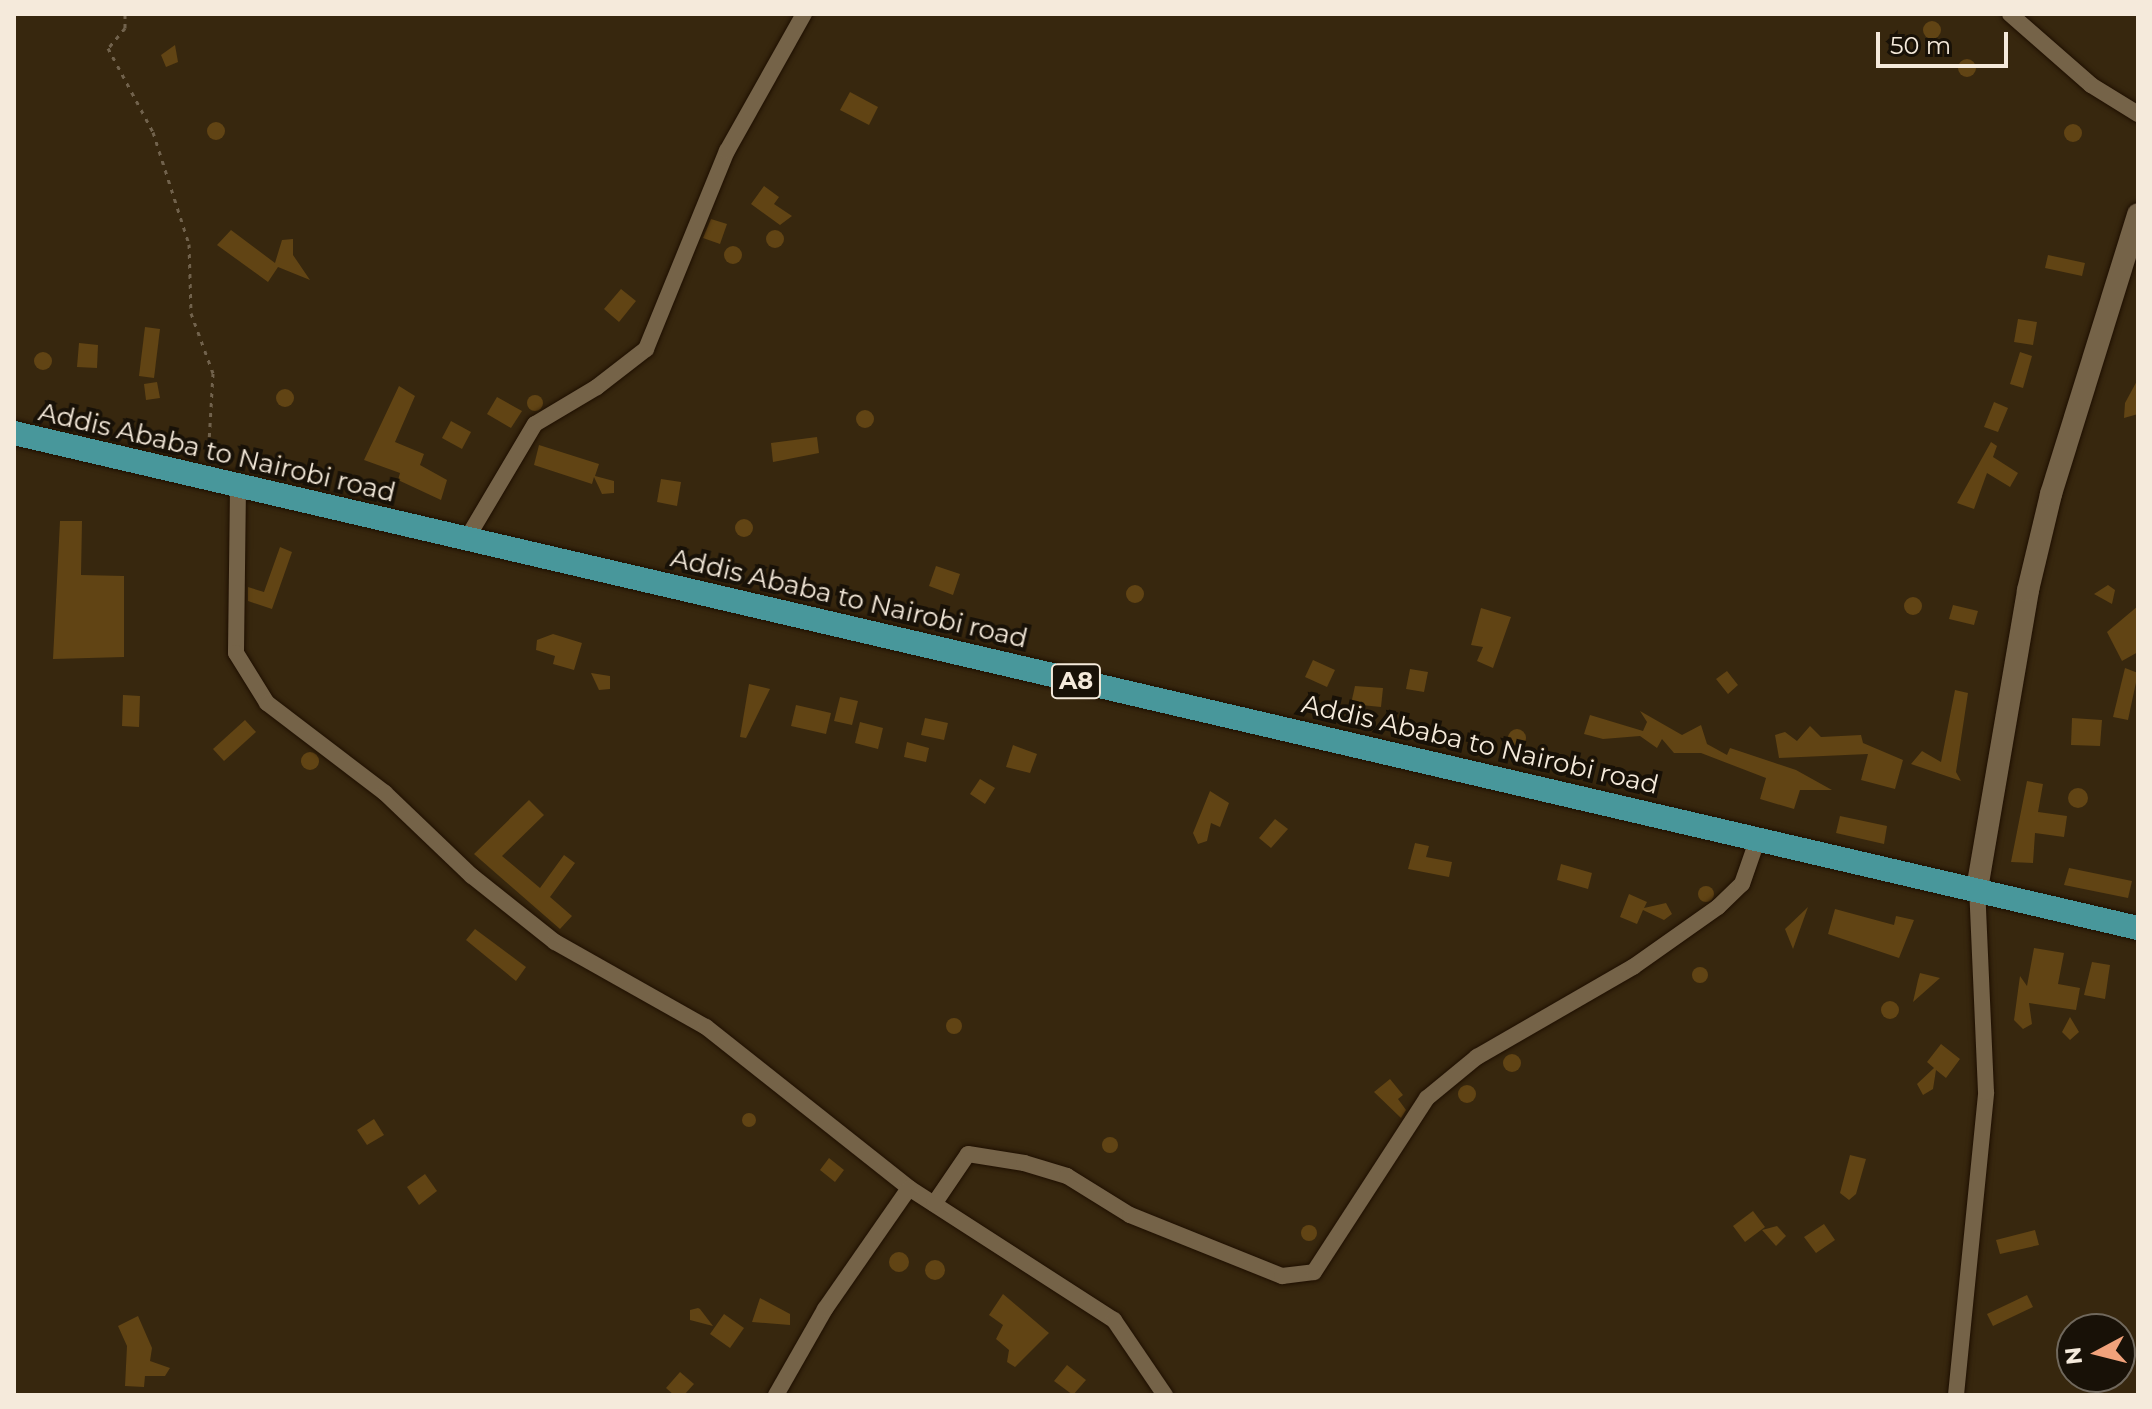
<!DOCTYPE html>
<html>
<head>
<meta charset="utf-8">
<style>
  body { margin:0 }
  #map { position:relative; width:2152px; height:1409px; overflow:hidden; background:#37270e; font-family:Montserrat,sans-serif }
  div>[style] { position:absolute }
  .building>* { inset:0; background:#614414 }
  .round { border-radius:50% }
  .path>* { height:3px; margin-top:-1.5px; transform-origin:0; background:repeating-linear-gradient(90deg,#71624c 0 4px,transparent 0 10px) }
  .roads { filter:drop-shadow(0 0 2px #1e0f00) drop-shadow(0 0 2px #1e0f00) }
  .minor>* { height:16px; margin:-8px; padding:0 8px; transform-origin:8px; border-radius:8px; background:#756348 }
  .secondary>* { height:22px; margin:-11px; padding:0 11px; transform-origin:11px; border-radius:11px; background:#756348 }
  .trunk>* { height:24px; margin:-12px; padding:0 12px; transform-origin:12px; border-radius:12px; background:#48979b }
  span { translate:-50% -50%; white-space:nowrap; text-align:center; line-height:1.15; -webkit-text-stroke:8px #181107; paint-order:stroke }
  .shield-label span { padding:2px 6px; background:#181107; border:2px solid; border-radius:6px; -webkit-text-stroke-width:0 }
  .shield-label { font-size:24px; color:#f5eadb; font-weight:700 }
  .street-label { font-size:26px; color:#f5eadb }
  .frame { position:absolute; inset:0; border:16px solid #f5eadb; pointer-events:none }
  .north { position:absolute; left:2056px; top:1313px; width:80px; height:80px; box-sizing:border-box; background:#181107; border:2px solid #70685c; border-radius:50%; rotate:263deg; font-size:22px; font-weight:700; line-height:32px; text-align:center; color:#f5eadb }
  .north::after { content:''; display:block; margin:auto; width:28px; height:36px; background:#f1a27b; clip-path:polygon(50% 0,100% 100%,50% 72%,0 100%) }
  .scale { position:absolute; left:1876px; top:32px; width:132px; height:36px; box-sizing:border-box; border:4px solid #f5eadb; border-top:0; padding-left:10px; font-size:24px; line-height:28px; white-space:nowrap; color:#f5eadb; -webkit-text-stroke:6px #181107; paint-order:stroke }
</style>
</head>
<body>
<div id="map">
  <div class="building">
    <div class="round" style="left:1923px;top:21px;width:18px;height:18px"></div>
    <div style="clip-path:polygon(175px 45px,178px 62px,166px 67px,161px 55px)"></div>
    <div class="round" style="left:1958px;top:59px;width:18px;height:18px"></div>
    <div style="clip-path:polygon(850px 92px,878px 107px,869px 125px,840px 110px)"></div>
    <div class="round" style="left:207px;top:122px;width:18px;height:18px"></div>
    <div class="round" style="left:2064px;top:124px;width:18px;height:18px"></div>
    <div style="clip-path:polygon(764px 186px,779px 197px,774px 204px,792px 216px,780px 225px,751px 204px)"></div>
    <div style="clip-path:polygon(711px 219px,727px 224px,720px 244px,703px 238px)"></div>
    <div class="round" style="left:766px;top:230px;width:18px;height:18px"></div>
    <div style="clip-path:polygon(231px 230px,275px 263px,282px 240px,293px 239px,293px 255px,310px 280px,278px 267px,268px 282px,217px 245px)"></div>
    <div class="round" style="left:724px;top:246px;width:18px;height:18px"></div>
    <div style="clip-path:polygon(2048px 255px,2085px 263px,2082px 276px,2045px 268px)"></div>
    <div style="clip-path:polygon(621px 289px,636px 301px,619px 322px,604px 309px)"></div>
    <div style="clip-path:polygon(2018px 319px,2037px 322px,2033px 345px,2014px 342px)"></div>
    <div style="clip-path:polygon(145px 327px,160px 329px,154px 378px,139px 376px)"></div>
    <div style="clip-path:polygon(79px 343px,98px 345px,97px 368px,77px 367px)"></div>
    <div class="round" style="left:34px;top:352px;width:18px;height:18px"></div>
    <div style="clip-path:polygon(2020px 352px,2032px 356px,2023px 388px,2010px 384px)"></div>
    <div style="clip-path:polygon(2138px 379px,2138px 414px,2124px 418px,2125px 403px)"></div>
    <div style="clip-path:polygon(157px 382px,160px 398px,146px 400px,144px 384px)"></div>
    <div style="clip-path:polygon(399px 386px,415px 396px,395px 442px,424px 454px,420px 465px,447px 480px,441px 500px,398px 480px,400px 473px,364px 460px)"></div>
    <div class="round" style="left:276px;top:389px;width:18px;height:18px"></div>
    <div class="round" style="left:527px;top:395px;width:16px;height:16px"></div>
    <div style="clip-path:polygon(497px 397px,522px 411px,511px 428px,487px 414px)"></div>
    <div style="clip-path:polygon(1994px 402px,2008px 408px,1998px 432px,1984px 427px)"></div>
    <div class="round" style="left:856px;top:410px;width:18px;height:18px"></div>
    <div style="clip-path:polygon(451px 421px,471px 432px,462px 449px,442px 438px)"></div>
    <div style="clip-path:polygon(817px 437px,819px 453px,773px 462px,771px 443px)"></div>
    <div style="clip-path:polygon(1991px 442px,1997px 446px,1993px 457px,2018px 473px,2010px 487px,1987px 473px,1974px 509px,1957px 503px)"></div>
    <div style="clip-path:polygon(539px 445px,599px 464px,595px 476px,614px 481px,614px 493px,602px 494px,594px 477px,592px 484px,534px 465px)"></div>
    <div style="clip-path:polygon(661px 479px,681px 482px,677px 506px,657px 502px)"></div>
    <div class="round" style="left:735px;top:519px;width:18px;height:18px"></div>
    <div style="clip-path:polygon(60px 521px,82px 521px,81px 575px,124px 576px,124px 657px,53px 659px)"></div>
    <div style="clip-path:polygon(280px 547px,292px 552px,272px 609px,248px 601px,248px 587px,264px 592px)"></div>
    <div style="clip-path:polygon(936px 566px,960px 574px,953px 595px,929px 586px)"></div>
    <div style="clip-path:polygon(2108px 585px,2115px 590px,2112px 604px,2094px 594px)"></div>
    <div class="round" style="left:1126px;top:585px;width:18px;height:18px"></div>
    <div class="round" style="left:1904px;top:597px;width:18px;height:18px"></div>
    <div style="clip-path:polygon(1953px 605px,1978px 611px,1974px 625px,1949px 619px)"></div>
    <div style="clip-path:polygon(2138px 606px,2138px 652px,2122px 661px,2107px 632px)"></div>
    <div style="clip-path:polygon(1481px 608px,1511px 617px,1493px 668px,1477px 661px,1483px 647px,1471px 645px)"></div>
    <div style="clip-path:polygon(553px 634px,582px 643px,574px 670px,553px 664px,555px 656px,536px 650px,537px 640px)"></div>
    <div style="clip-path:polygon(1313px 660px,1335px 670px,1327px 687px,1305px 677px)"></div>
    <div style="clip-path:polygon(2125px 668px,2138px 673px,2128px 720px,2113px 717px)"></div>
    <div style="clip-path:polygon(1410px 669px,1428px 672px,1424px 692px,1406px 689px)"></div>
    <div style="clip-path:polygon(1727px 671px,1738px 685px,1728px 694px,1716px 679px)"></div>
    <div style="clip-path:polygon(591px 673px,610px 676px,610px 689px,599px 690px)"></div>
    <div style="clip-path:polygon(749px 684px,770px 689px,746px 738px,740px 737px)"></div>
    <div style="clip-path:polygon(1355px 686px,1383px 688px,1381px 707px,1351px 704px)"></div>
    <div style="clip-path:polygon(1955px 690px,1968px 693px,1956px 772px,1961px 781px,1911px 764px,1922px 751px,1941px 762px)"></div>
    <div style="clip-path:polygon(123px 695px,140px 696px,139px 727px,122px 726px)"></div>
    <div style="clip-path:polygon(840px 697px,858px 701px,852px 725px,834px 721px)"></div>
    <div style="clip-path:polygon(796px 705px,831px 713px,826px 734px,791px 726px)"></div>
    <div style="clip-path:polygon(1640px 711px,1682px 735px,1701px 725px,1707px 744px,1727px 755px,1730px 748px,1796px 770px,1832px 790px,1800px 790px,1794px 809px,1760px 799px,1766px 778px,1701px 753px,1674px 753px,1662px 739px,1657px 748px,1640px 736px,1603px 739px,1584px 734px,1590px 715px,1643px 731px,1647px 722px)"></div>
    <div style="clip-path:polygon(925px 718px,948px 723px,944px 740px,921px 735px)"></div>
    <div style="clip-path:polygon(2072px 718px,2102px 720px,2100px 746px,2071px 745px)"></div>
    <div style="clip-path:polygon(245px 720px,256px 732px,224px 761px,213px 749px)"></div>
    <div style="clip-path:polygon(860px 722px,883px 728px,878px 749px,855px 743px)"></div>
    <div style="clip-path:polygon(1810px 726px,1821px 737px,1861px 735px,1863px 743px,1903px 760px,1895px 789px,1861px 780px,1868px 754px,1779px 758px,1775px 735px,1785px 732px,1797px 741px)"></div>
    <div class="round" style="left:1508px;top:729px;width:18px;height:18px"></div>
    <div style="clip-path:polygon(907px 742px,929px 748px,926px 762px,904px 757px)"></div>
    <div style="clip-path:polygon(1013px 745px,1037px 754px,1030px 773px,1006px 767px)"></div>
    <div class="round" style="left:301px;top:752px;width:18px;height:18px"></div>
    <div style="clip-path:polygon(980px 779px,995px 788px,985px 804px,970px 794px)"></div>
    <div style="clip-path:polygon(2027px 781px,2043px 784px,2038px 812px,2067px 816px,2064px 837px,2035px 833px,2033px 863px,2011px 862px)"></div>
    <div class="round" style="left:2068px;top:788px;width:20px;height:20px"></div>
    <div style="clip-path:polygon(1210px 791px,1229px 803px,1220px 827px,1211px 823px,1207px 841px,1198px 844px,1193px 833px)"></div>
    <div style="clip-path:polygon(529px 800px,544px 815px,502px 856px,540px 888px,564px 855px,575px 863px,550px 897px,572px 916px,560px 929px,474px 854px)"></div>
    <div style="clip-path:polygon(1840px 816px,1887px 826px,1884px 844px,1836px 833px)"></div>
    <div style="clip-path:polygon(1275px 819px,1288px 829px,1271px 848px,1259px 838px)"></div>
    <div style="clip-path:polygon(1415px 843px,1429px 846px,1426px 857px,1452px 862px,1449px 877px,1408px 869px)"></div>
    <div style="clip-path:polygon(1561px 864px,1592px 873px,1588px 889px,1557px 880px)"></div>
    <div style="clip-path:polygon(2069px 868px,2132px 881px,2128px 898px,2064px 885px)"></div>
    <div class="round" style="left:1698px;top:886px;width:16px;height:16px"></div>
    <div style="clip-path:polygon(1629px 894px,1647px 902px,1644px 908px,1666px 903px,1672px 914px,1664px 920px,1643px 910px,1637px 924px,1620px 917px)"></div>
    <div style="clip-path:polygon(1808px 907px,1793px 949px,1785px 929px)"></div>
    <div style="clip-path:polygon(1835px 909px,1894px 925px,1896px 916px,1914px 920px,1899px 958px,1828px 934px)"></div>
    <div style="clip-path:polygon(475px 929px,526px 967px,516px 981px,466px 940px)"></div>
    <div style="clip-path:polygon(2034px 948px,2064px 953px,2058px 984px,2080px 988px,2076px 1010px,2029px 1003px,2032px 1024px,2023px 1029px,2014px 1020px,2020px 976px,2027px 986px)"></div>
    <div style="clip-path:polygon(2092px 962px,2110px 965px,2105px 999px,2084px 995px)"></div>
    <div class="round" style="left:1692px;top:967px;width:16px;height:16px"></div>
    <div style="clip-path:polygon(1920px 973px,1940px 978px,1913px 1002px,1918px 980px)"></div>
    <div class="round" style="left:1881px;top:1001px;width:18px;height:18px"></div>
    <div style="clip-path:polygon(2070px 1017px,2079px 1032px,2070px 1040px,2062px 1032px)"></div>
    <div class="round" style="left:946px;top:1018px;width:16px;height:16px"></div>
    <div style="clip-path:polygon(1941px 1044px,1960px 1059px,1946px 1078px,1936px 1070px,1933px 1089px,1923px 1095px,1917px 1084px,1934px 1068px,1927px 1062px)"></div>
    <div class="round" style="left:1503px;top:1054px;width:18px;height:18px"></div>
    <div style="clip-path:polygon(1390px 1079px,1403px 1095px,1398px 1099px,1406px 1110px,1401px 1118px,1374px 1092px)"></div>
    <div class="round" style="left:1458px;top:1085px;width:18px;height:18px"></div>
    <div class="round" style="left:742px;top:1113px;width:14px;height:14px"></div>
    <div style="clip-path:polygon(374px 1119px,384px 1135px,367px 1145px,357px 1130px)"></div>
    <div class="round" style="left:1102px;top:1137px;width:16px;height:16px"></div>
    <div style="clip-path:polygon(1850px 1155px,1866px 1159px,1856px 1194px,1849px 1200px,1840px 1193px)"></div>
    <div style="clip-path:polygon(829px 1158px,844px 1170px,835px 1182px,820px 1170px)"></div>
    <div style="clip-path:polygon(425px 1174px,437px 1191px,419px 1205px,407px 1187px)"></div>
    <div style="clip-path:polygon(1753px 1211px,1765px 1227px,1745px 1242px,1733px 1226px)"></div>
    <div style="clip-path:polygon(1824px 1224px,1835px 1240px,1816px 1253px,1804px 1237px)"></div>
    <div class="round" style="left:1301px;top:1225px;width:16px;height:16px"></div>
    <div style="clip-path:polygon(1777px 1226px,1786px 1236px,1776px 1246px,1762px 1230px)"></div>
    <div style="clip-path:polygon(2035px 1230px,2039px 1245px,2000px 1254px,1996px 1240px)"></div>
    <div class="round" style="left:889px;top:1252px;width:20px;height:20px"></div>
    <div class="round" style="left:925px;top:1260px;width:20px;height:20px"></div>
    <div style="clip-path:polygon(1003px 1294px,1049px 1333px,1015px 1367px,1007px 1362px,1009px 1350px,996px 1339px,1003px 1325px,989px 1315px)"></div>
    <div style="clip-path:polygon(2027px 1295px,2033px 1307px,1993px 1326px,1987px 1314px)"></div>
    <div style="clip-path:polygon(760px 1298px,790px 1314px,790px 1325px,752px 1322px)"></div>
    <div style="clip-path:polygon(698px 1308px,700px 1309px,713px 1326px,690px 1320px,690px 1310px)"></div>
    <div style="clip-path:polygon(724px 1314px,744px 1328px,730px 1348px,710px 1334px)"></div>
    <div style="clip-path:polygon(138px 1316px,152px 1348px,150px 1361px,170px 1368px,165px 1376px,145px 1376px,144px 1387px,125px 1386px,127px 1346px,118px 1326px)"></div>
    <div style="clip-path:polygon(1067px 1365px,1086px 1380px,1073px 1395px,1054px 1381px)"></div>
    <div style="clip-path:polygon(680px 1372px,694px 1384px,684px 1395px,674px 1395px,666px 1388px)"></div>
  </div>
  <div class="path">
    <div style="left:125px;top:14px;width:14px;rotate:90deg"></div>
    <div style="left:125px;top:28px;width:26px;rotate:130deg"></div>
    <div style="left:108px;top:48px;width:95px;rotate:61.8deg"></div>
    <div style="left:153px;top:132px;width:118px;rotate:72.2deg"></div>
    <div style="left:189px;top:244px;width:69px;rotate:88.3deg"></div>
    <div style="left:191px;top:313px;width:64px;rotate:69.9deg"></div>
    <div style="left:213px;top:373px;width:86px;rotate:93.3deg"></div>
  </div>
  <div class="roads">
    <div class="minor">
      <div style="left:2010px;top:14px;width:108px;rotate:41.2deg"></div>
      <div style="left:2091px;top:85px;width:55px;rotate:31.7deg"></div>
      <div style="left:238px;top:487px;width:166px;rotate:90.7deg"></div>
      <div style="left:236px;top:653px;width:59px;rotate:58.2deg"></div>
      <div style="left:267px;top:703px;width:148px;rotate:37.3deg"></div>
      <div style="left:385px;top:793px;width:120px;rotate:43.7deg"></div>
      <div style="left:472px;top:876px;width:106px;rotate:38.5deg"></div>
      <div style="left:555px;top:942px;width:173px;rotate:29.4deg"></div>
      <div style="left:706px;top:1027px;width:259px;rotate:38.4deg"></div>
      <div style="left:909px;top:1188px;width:244px;rotate:32.8deg"></div>
      <div style="left:1114px;top:1320px;width:91px;rotate:55.8deg"></div>
      <div style="left:466px;top:540px;width:135px;rotate:-59.3deg"></div>
      <div style="left:535px;top:424px;width:72px;rotate:-30.8deg"></div>
      <div style="left:597px;top:387px;width:62px;rotate:-37.8deg"></div>
      <div style="left:646px;top:349px;width:214px;rotate:-67.8deg"></div>
      <div style="left:727px;top:151px;width:157px;rotate:-60.7deg"></div>
      <div style="left:934px;top:1204px;width:60px;rotate:-55.8deg"></div>
      <div style="left:968px;top:1154px;width:57px;rotate:9.1deg"></div>
      <div style="left:1024px;top:1163px;width:45px;rotate:16.8deg"></div>
      <div style="left:1067px;top:1176px;width:74px;rotate:31.8deg"></div>
      <div style="left:1130px;top:1215px;width:164px;rotate:21.9deg"></div>
      <div style="left:1282px;top:1276px;width:32px;rotate:-7deg"></div>
      <div style="left:1314px;top:1272px;width:207px;rotate:-57deg"></div>
      <div style="left:1427px;top:1098px;width:65px;rotate:-39.4deg"></div>
      <div style="left:1477px;top:1057px;width:180px;rotate:-30deg"></div>
      <div style="left:1633px;top:967px;width:104px;rotate:-35.2deg"></div>
      <div style="left:1718px;top:907px;width:33px;rotate:-44deg"></div>
      <div style="left:1742px;top:884px;width:49px;rotate:-70.8deg"></div>
      <div style="left:776px;top:1395px;width:99px;rotate:-60.3deg"></div>
      <div style="left:825px;top:1309px;width:147px;rotate:-55.2deg"></div>
      <div style="left:1956px;top:1395px;width:304px;rotate:-84.3deg"></div>
      <div style="left:1986px;top:1092px;width:203px;rotate:-92.5deg"></div>
    </div>
    <div class="secondary">
      <div style="left:1977px;top:889px;width:303px;rotate:-80.3deg"></div>
      <div style="left:2028px;top:590px;width:99px;rotate:-76.5deg"></div>
      <div style="left:2051px;top:494px;width:293px;rotate:-72.7deg"></div>
    </div>
    <div class="trunk">
      <div style="left:14px;top:433px;width:2181px;rotate:13.12deg"></div>
    </div>
  </div>
  <div class="shield-label">
    <span style="left:1076px;top:681px">A8</span>
  </div>
  <div class="street-label">
    <span style="left:217px;top:453px;rotate:13deg">Addis Ababa to Nairobi road</span>
    <span style="left:849px;top:599px;rotate:13deg">Addis Ababa to Nairobi road</span>
    <span style="left:1480px;top:745px;rotate:13deg">Addis Ababa to Nairobi road</span>
  </div>
  <div class="frame"></div>
  <div class="north">N</div>
  <div class="scale">50 m</div>
</div>
</body>
</html>
